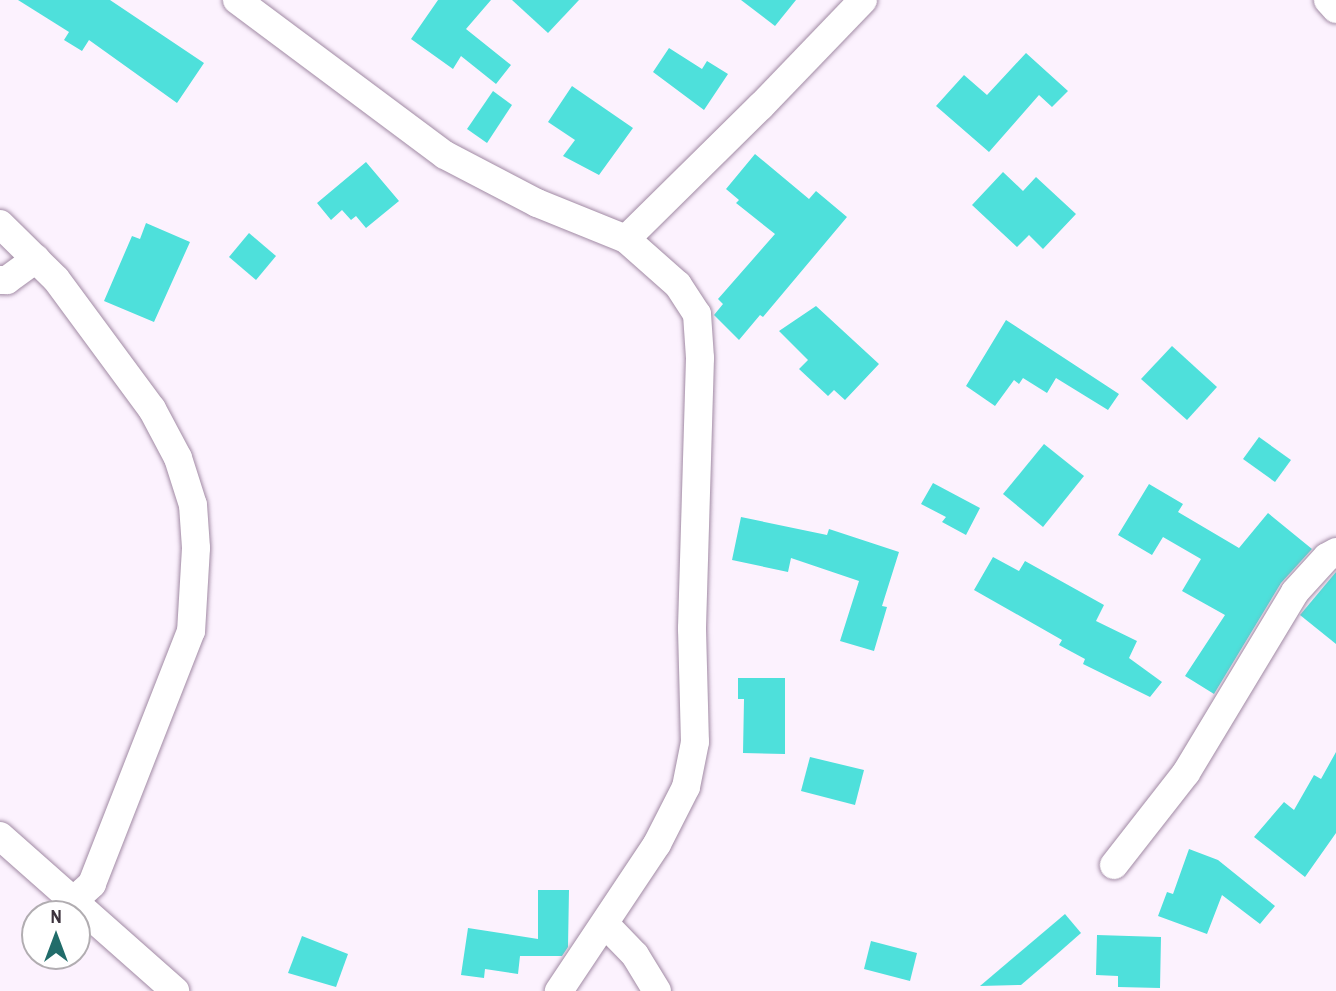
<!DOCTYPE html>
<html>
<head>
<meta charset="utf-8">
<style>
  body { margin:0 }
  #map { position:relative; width:1336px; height:991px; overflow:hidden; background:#fcf2fe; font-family:"Archivo Narrow",sans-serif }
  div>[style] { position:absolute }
  .building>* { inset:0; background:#4ee0db }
  .roads { filter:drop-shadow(0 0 2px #a18aa4) drop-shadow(0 0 2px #a18aa4) }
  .minor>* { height:28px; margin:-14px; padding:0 14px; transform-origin:14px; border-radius:14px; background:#fff }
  span { translate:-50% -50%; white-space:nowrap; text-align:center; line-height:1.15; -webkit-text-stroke:5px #fff; paint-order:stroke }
  .north { position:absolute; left:21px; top:900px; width:70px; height:70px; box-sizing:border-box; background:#fff; border:2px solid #b1adb1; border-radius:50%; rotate:0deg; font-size:19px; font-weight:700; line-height:28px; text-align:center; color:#3c323d }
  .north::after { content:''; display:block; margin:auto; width:24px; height:32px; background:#216c6a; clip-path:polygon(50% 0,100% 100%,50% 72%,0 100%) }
</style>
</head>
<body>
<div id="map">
  <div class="building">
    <div style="clip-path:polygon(18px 0,110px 0,204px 63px,177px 103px,89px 40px,82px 51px,64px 40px,69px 32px)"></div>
    <div style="clip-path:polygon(438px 0,491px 0,466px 29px,511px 65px,496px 84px,461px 56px,453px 69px,411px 39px)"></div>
    <div style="clip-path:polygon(512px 0,579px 0,548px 33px)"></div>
    <div style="clip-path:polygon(741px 0,796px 0,775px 26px)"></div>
    <div style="clip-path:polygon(669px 48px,702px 69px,707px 61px,728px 74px,704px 110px,653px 72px)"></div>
    <div style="clip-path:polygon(1026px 53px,1068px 91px,1052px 107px,1039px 95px,989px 152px,936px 106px,964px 75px,987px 95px)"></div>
    <div style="clip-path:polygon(572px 86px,633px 128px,599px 175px,563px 156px,575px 140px,548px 122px)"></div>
    <div style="clip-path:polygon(493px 91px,512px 105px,487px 143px,467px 129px)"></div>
    <div style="clip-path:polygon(755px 154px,809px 199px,816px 191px,847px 217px,763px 317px,760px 315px,739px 340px,714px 315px,723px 304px,718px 299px,775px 234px,736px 203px,739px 200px,726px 189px)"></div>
    <div style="clip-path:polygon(366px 162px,399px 201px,366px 228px,356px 216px,351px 220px,342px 210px,331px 220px,317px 203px)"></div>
    <div style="clip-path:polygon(1003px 172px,1023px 191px,1036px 177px,1076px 214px,1043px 249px,1029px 235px,1017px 247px,972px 205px)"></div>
    <div style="clip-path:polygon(146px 223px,190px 242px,154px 322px,104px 301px,132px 236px,140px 239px)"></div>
    <div style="clip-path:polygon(249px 233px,276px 256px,256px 280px,229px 257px)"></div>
    <div style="clip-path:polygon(816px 306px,879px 364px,845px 400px,834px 390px,828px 396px,799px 369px,808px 360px,779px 331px)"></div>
    <div style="clip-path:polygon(1006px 320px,1119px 394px,1108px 410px,1056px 378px,1047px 393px,1023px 378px,1019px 384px,1014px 380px,995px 406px,966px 386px)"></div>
    <div style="clip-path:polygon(1172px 346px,1217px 387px,1187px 420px,1141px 379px)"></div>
    <div style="clip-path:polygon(1259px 437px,1291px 460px,1275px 482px,1243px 459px)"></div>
    <div style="clip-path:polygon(1044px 444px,1084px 476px,1043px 527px,1003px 494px)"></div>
    <div style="clip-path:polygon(933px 483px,980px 508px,966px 535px,942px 522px,946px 517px,921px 504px)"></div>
    <div style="clip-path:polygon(1149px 484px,1183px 504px,1178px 512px,1239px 548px,1268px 513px,1312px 549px,1281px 583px,1214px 694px,1185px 676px,1225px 615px,1182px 591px,1201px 559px,1163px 537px,1152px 555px,1118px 535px)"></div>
    <div style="clip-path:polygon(741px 517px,827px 535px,829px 529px,899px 552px,882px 606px,887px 607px,874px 651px,840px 641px,859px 581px,791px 558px,788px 572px,732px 560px)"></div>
    <div style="clip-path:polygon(993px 557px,1019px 571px,1025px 561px,1104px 605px,1096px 621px,1137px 641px,1129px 658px,1162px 682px,1150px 697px,1083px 664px,1085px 659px,1059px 645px,1062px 640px,974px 590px)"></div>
    <div style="clip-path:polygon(1336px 572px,1336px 644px,1300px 615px)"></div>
    <div style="clip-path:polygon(738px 678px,785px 678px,785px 754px,743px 753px,744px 699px,738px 699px)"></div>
    <div style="clip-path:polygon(1336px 752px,1336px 833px,1305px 877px,1254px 837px,1284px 802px,1294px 810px,1314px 775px,1321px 779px)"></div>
    <div style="clip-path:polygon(810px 757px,864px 770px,855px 805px,801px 791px)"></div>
    <div style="clip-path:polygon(1189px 849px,1218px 860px,1275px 906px,1260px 924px,1222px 895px,1207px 934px,1158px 916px,1167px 892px,1173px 894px)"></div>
    <div style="clip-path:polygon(538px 890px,569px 890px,568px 947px,562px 956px,520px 956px,518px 974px,485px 969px,484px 978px,461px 975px,468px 928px,538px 939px)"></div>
    <div style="clip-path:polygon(1065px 914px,1081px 933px,1056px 955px,1021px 985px,980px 986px)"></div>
    <div style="clip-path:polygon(1097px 935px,1161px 937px,1160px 988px,1118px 987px,1118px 976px,1096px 975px)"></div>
    <div style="clip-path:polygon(302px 936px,348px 954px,336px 987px,288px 973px)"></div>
    <div style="clip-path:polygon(871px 941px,917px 953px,910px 981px,864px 969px)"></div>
  </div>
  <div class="roads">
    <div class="minor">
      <div style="left:237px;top:0;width:259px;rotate:36.7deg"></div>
      <div style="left:445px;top:155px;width:104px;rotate:27.6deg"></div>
      <div style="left:537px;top:203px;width:96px;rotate:22deg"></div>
      <div style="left:626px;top:239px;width:69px;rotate:41.5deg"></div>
      <div style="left:678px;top:285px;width:35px;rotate:57deg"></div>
      <div style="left:697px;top:314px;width:44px;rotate:86.1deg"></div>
      <div style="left:700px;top:358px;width:271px;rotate:91.7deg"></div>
      <div style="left:692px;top:629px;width:113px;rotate:88.5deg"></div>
      <div style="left:695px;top:742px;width:46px;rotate:101.3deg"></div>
      <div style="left:686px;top:787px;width:64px;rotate:117deg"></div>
      <div style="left:657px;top:844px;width:177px;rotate:123.7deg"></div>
      <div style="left:1328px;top:0;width:12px;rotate:48deg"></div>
      <div style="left:0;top:224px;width:78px;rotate:44.5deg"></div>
      <div style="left:56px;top:279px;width:162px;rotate:53.6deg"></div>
      <div style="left:152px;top:409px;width:55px;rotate:62deg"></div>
      <div style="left:178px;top:458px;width:49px;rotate:72.3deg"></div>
      <div style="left:193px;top:505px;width:43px;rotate:86deg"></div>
      <div style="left:196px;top:548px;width:83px;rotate:93.4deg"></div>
      <div style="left:191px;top:631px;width:272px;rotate:111.4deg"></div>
      <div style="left:92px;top:884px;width:25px;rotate:138deg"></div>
      <div style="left:626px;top:239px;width:190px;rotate:-44.6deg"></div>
      <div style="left:761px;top:106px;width:147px;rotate:-46.1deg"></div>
      <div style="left:0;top:280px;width:7px"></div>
      <div style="left:7px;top:280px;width:36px;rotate:-36deg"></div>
      <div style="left:0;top:836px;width:234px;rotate:41.5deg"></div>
      <div style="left:1114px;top:865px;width:117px;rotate:-52deg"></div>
      <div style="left:1186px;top:773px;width:211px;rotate:-58.9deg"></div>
      <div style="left:1295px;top:592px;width:47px;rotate:-47.6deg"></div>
      <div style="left:1327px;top:557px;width:10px;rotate:-29deg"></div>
      <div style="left:605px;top:924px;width:43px;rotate:45.9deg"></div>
      <div style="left:635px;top:955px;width:42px;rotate:58.6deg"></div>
    </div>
  </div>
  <div class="north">N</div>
</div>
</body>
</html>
